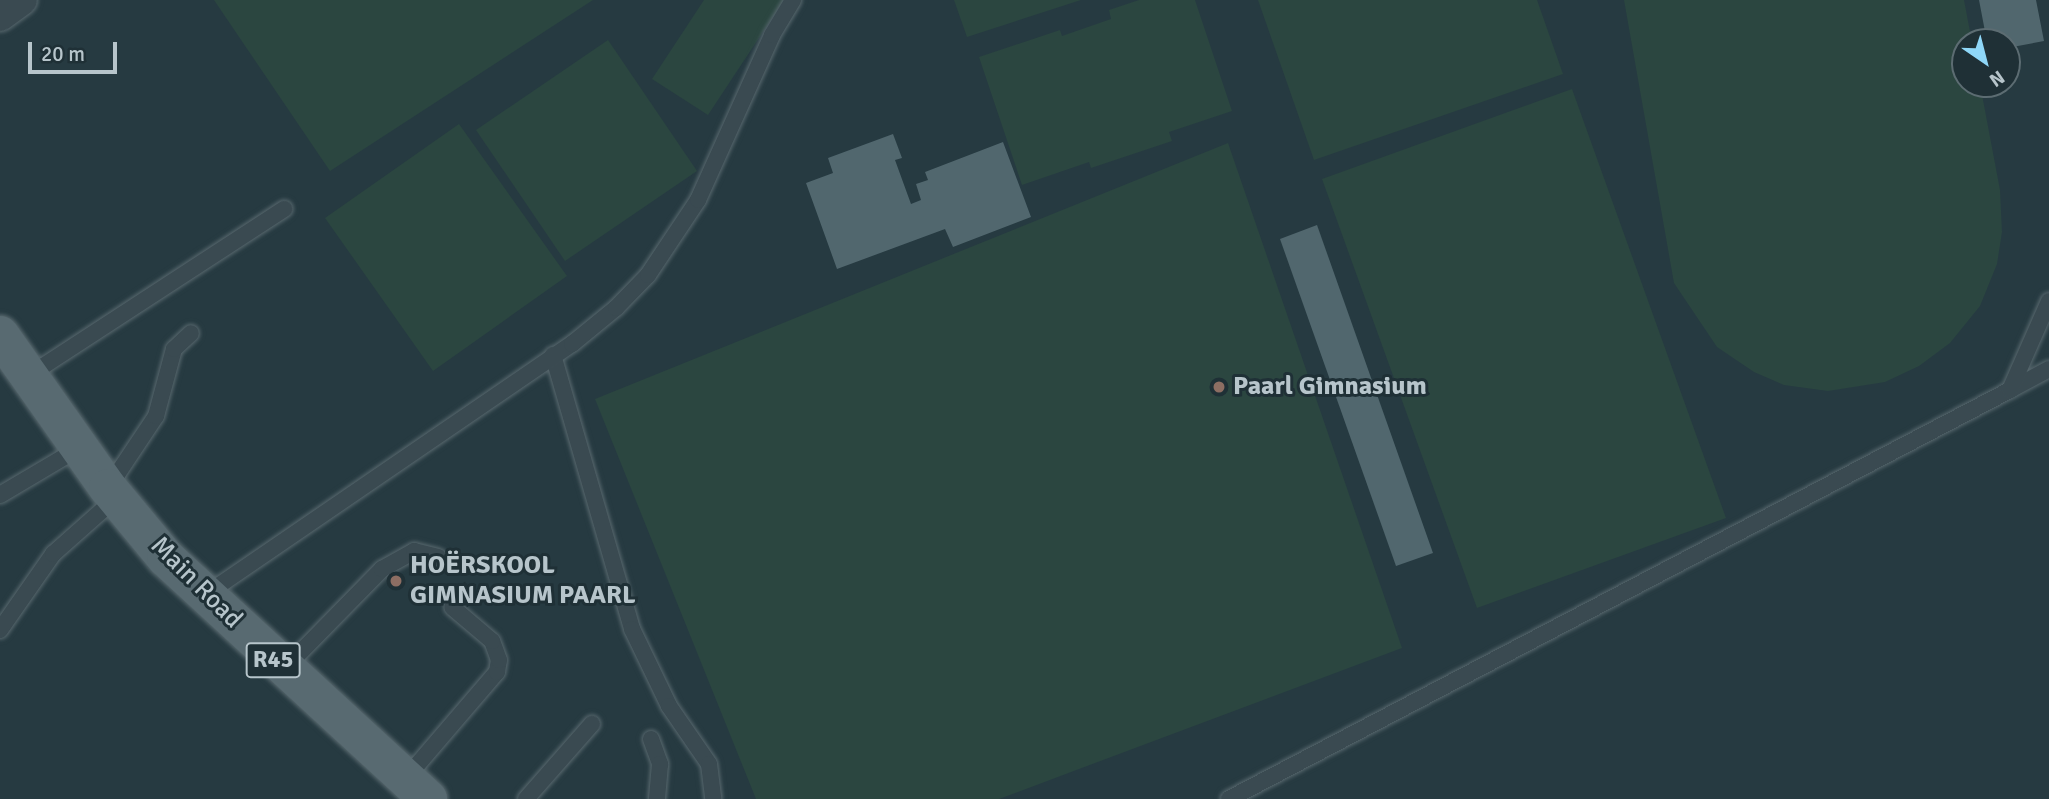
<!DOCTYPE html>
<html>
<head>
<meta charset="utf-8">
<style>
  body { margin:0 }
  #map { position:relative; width:2049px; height:799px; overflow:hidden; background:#263a41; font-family:Signika,sans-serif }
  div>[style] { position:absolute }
  .green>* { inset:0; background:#2b4640 }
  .building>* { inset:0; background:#51676e }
  .roads { filter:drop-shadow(0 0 2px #58686e) drop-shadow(0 0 2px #58686e) }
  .service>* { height:16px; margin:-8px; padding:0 8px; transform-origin:8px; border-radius:8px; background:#3a4a51 }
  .minor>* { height:30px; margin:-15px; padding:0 15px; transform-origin:15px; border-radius:15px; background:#3a4a51 }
  .primary>* { height:38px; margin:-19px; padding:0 19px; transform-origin:19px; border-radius:19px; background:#586a71 }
  .dots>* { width:19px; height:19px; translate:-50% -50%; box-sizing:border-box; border:4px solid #1f3036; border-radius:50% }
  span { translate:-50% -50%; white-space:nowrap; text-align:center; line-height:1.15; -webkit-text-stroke:6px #1f3036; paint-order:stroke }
  .shield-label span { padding:2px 5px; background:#1f3036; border:2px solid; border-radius:5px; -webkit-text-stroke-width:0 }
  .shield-label { font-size:24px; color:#b7c5cb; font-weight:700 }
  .poi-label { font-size:26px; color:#b7c5cb; font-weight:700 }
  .left { translate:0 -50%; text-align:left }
  .street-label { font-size:26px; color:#b7c5cb }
  .north { position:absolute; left:1951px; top:28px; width:70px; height:70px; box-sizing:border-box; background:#1f3036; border:2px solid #5c6c72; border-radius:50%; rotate:145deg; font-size:19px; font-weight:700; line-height:28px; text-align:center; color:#b7c5cb }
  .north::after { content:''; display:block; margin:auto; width:24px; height:32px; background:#8fd7f8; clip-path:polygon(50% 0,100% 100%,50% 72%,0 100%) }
  .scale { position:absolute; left:28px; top:42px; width:89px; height:32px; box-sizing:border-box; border:4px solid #b7c5cb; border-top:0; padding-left:9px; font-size:21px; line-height:24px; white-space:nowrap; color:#b7c5cb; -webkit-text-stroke:5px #1f3036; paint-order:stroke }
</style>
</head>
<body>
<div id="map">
  <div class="green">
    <div style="clip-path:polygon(214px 0,593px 0,330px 171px)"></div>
    <div style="clip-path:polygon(704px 0,784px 0,708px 115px,652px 79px)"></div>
    <div style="clip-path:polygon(954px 0,1081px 0,967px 37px)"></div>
    <div style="clip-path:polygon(1139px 0,1195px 0,1232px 111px,1169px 132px,1172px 141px,1091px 168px,1089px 162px,1022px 185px,979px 57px,1060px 30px,1062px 36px,1111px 19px,1109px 10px)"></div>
    <div style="clip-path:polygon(1258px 0,1537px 0,1563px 74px,1314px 160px)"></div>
    <div style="clip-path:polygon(1624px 0,1964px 0,1972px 42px,1965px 42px,1965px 84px,1980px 84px,2000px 190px,2002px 232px,1997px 264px,1980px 306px,1950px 343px,1919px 366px,1885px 382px,1828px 391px,1784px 385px,1754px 372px,1717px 347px,1674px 283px)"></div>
    <div style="clip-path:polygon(608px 40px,697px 171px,565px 261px,476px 130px)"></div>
    <div style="clip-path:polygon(1572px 89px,1726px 518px,1477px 608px,1322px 179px)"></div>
    <div style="clip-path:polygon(459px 124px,567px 276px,433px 371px,325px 218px)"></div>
    <div style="clip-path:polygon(1228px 143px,1402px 648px,999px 799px,756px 799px,595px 399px)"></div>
  </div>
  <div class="building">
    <div style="clip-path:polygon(1979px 0,2036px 0,2044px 41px,2007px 48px,2007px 42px,1987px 42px)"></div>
    <div style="clip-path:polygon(893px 134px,902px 158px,895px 160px,911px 204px,921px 200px,916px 184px,928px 180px,925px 172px,1003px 142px,1031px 217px,953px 247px,945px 229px,837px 269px,806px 183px,833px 173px,828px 158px)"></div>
    <div style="clip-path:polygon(1317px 225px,1433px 553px,1396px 566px,1280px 239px)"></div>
  </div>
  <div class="roads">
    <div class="service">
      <div style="left:553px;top:355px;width:285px;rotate:73.9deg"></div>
      <div style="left:632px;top:629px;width:85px;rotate:64.3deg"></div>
      <div style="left:669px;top:706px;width:70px;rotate:55.4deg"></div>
      <div style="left:709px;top:764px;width:35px;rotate:83deg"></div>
      <div style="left:28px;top:376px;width:306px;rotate:-33.1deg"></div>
      <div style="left:2010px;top:390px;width:44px;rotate:-28.3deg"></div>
      <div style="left:108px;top:488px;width:87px;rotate:-56.3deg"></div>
      <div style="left:156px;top:416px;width:69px;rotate:-75deg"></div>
      <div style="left:174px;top:349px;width:23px;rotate:-43deg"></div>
      <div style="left:0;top:495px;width:92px;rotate:-30.7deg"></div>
      <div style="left:205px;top:595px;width:445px;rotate:-34.4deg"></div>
      <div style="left:572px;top:344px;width:57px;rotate:-39.3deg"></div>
      <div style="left:616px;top:308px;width:46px;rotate:-45.9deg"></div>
      <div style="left:648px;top:275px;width:90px;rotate:-56.3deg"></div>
      <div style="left:698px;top:200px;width:181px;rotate:-65.8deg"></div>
      <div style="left:772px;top:35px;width:41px;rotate:-59deg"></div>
      <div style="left:0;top:630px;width:93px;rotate:-55.1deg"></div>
      <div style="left:53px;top:554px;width:84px;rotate:-41.6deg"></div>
      <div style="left:286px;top:667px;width:137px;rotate:-45.6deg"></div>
      <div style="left:382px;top:569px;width:37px;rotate:-29deg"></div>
      <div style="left:414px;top:551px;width:25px;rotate:14deg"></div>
      <div style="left:651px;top:739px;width:27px;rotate:70deg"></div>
      <div style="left:660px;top:764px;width:35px;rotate:95deg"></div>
      <div style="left:406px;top:778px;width:140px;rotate:-49.4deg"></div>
      <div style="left:497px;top:672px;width:12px;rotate:-81deg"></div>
      <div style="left:499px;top:660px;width:20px;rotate:-110deg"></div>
      <div style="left:492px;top:641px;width:52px;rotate:-139.6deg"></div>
      <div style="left:526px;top:799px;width:100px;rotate:-48.7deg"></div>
      <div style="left:1229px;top:799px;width:882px;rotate:-27.64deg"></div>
      <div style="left:2010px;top:390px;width:97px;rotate:-66.3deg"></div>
    </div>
    <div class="minor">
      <div style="left:0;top:16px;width:27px;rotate:-36deg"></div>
    </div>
    <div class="primary">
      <div style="left:0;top:335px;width:187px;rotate:54.8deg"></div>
      <div style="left:108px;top:488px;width:91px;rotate:50.4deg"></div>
      <div style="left:166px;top:558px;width:356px;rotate:42.6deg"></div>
    </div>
  </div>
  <div class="dots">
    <div style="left:1219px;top:387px;background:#8d6e63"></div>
    <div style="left:396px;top:581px;background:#8d6e63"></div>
  </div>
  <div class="shield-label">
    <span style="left:273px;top:660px">R45</span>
  </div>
  <div class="poi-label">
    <span class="left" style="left:1233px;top:387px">Paarl Gimnasium</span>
    <span class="left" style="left:410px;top:581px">HOËRSKOOL<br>GIMNASIUM PAARL</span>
  </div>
  <div class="street-label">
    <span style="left:196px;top:583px;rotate:45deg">Main Road</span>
  </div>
  <div class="north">N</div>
  <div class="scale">20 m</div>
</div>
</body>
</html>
